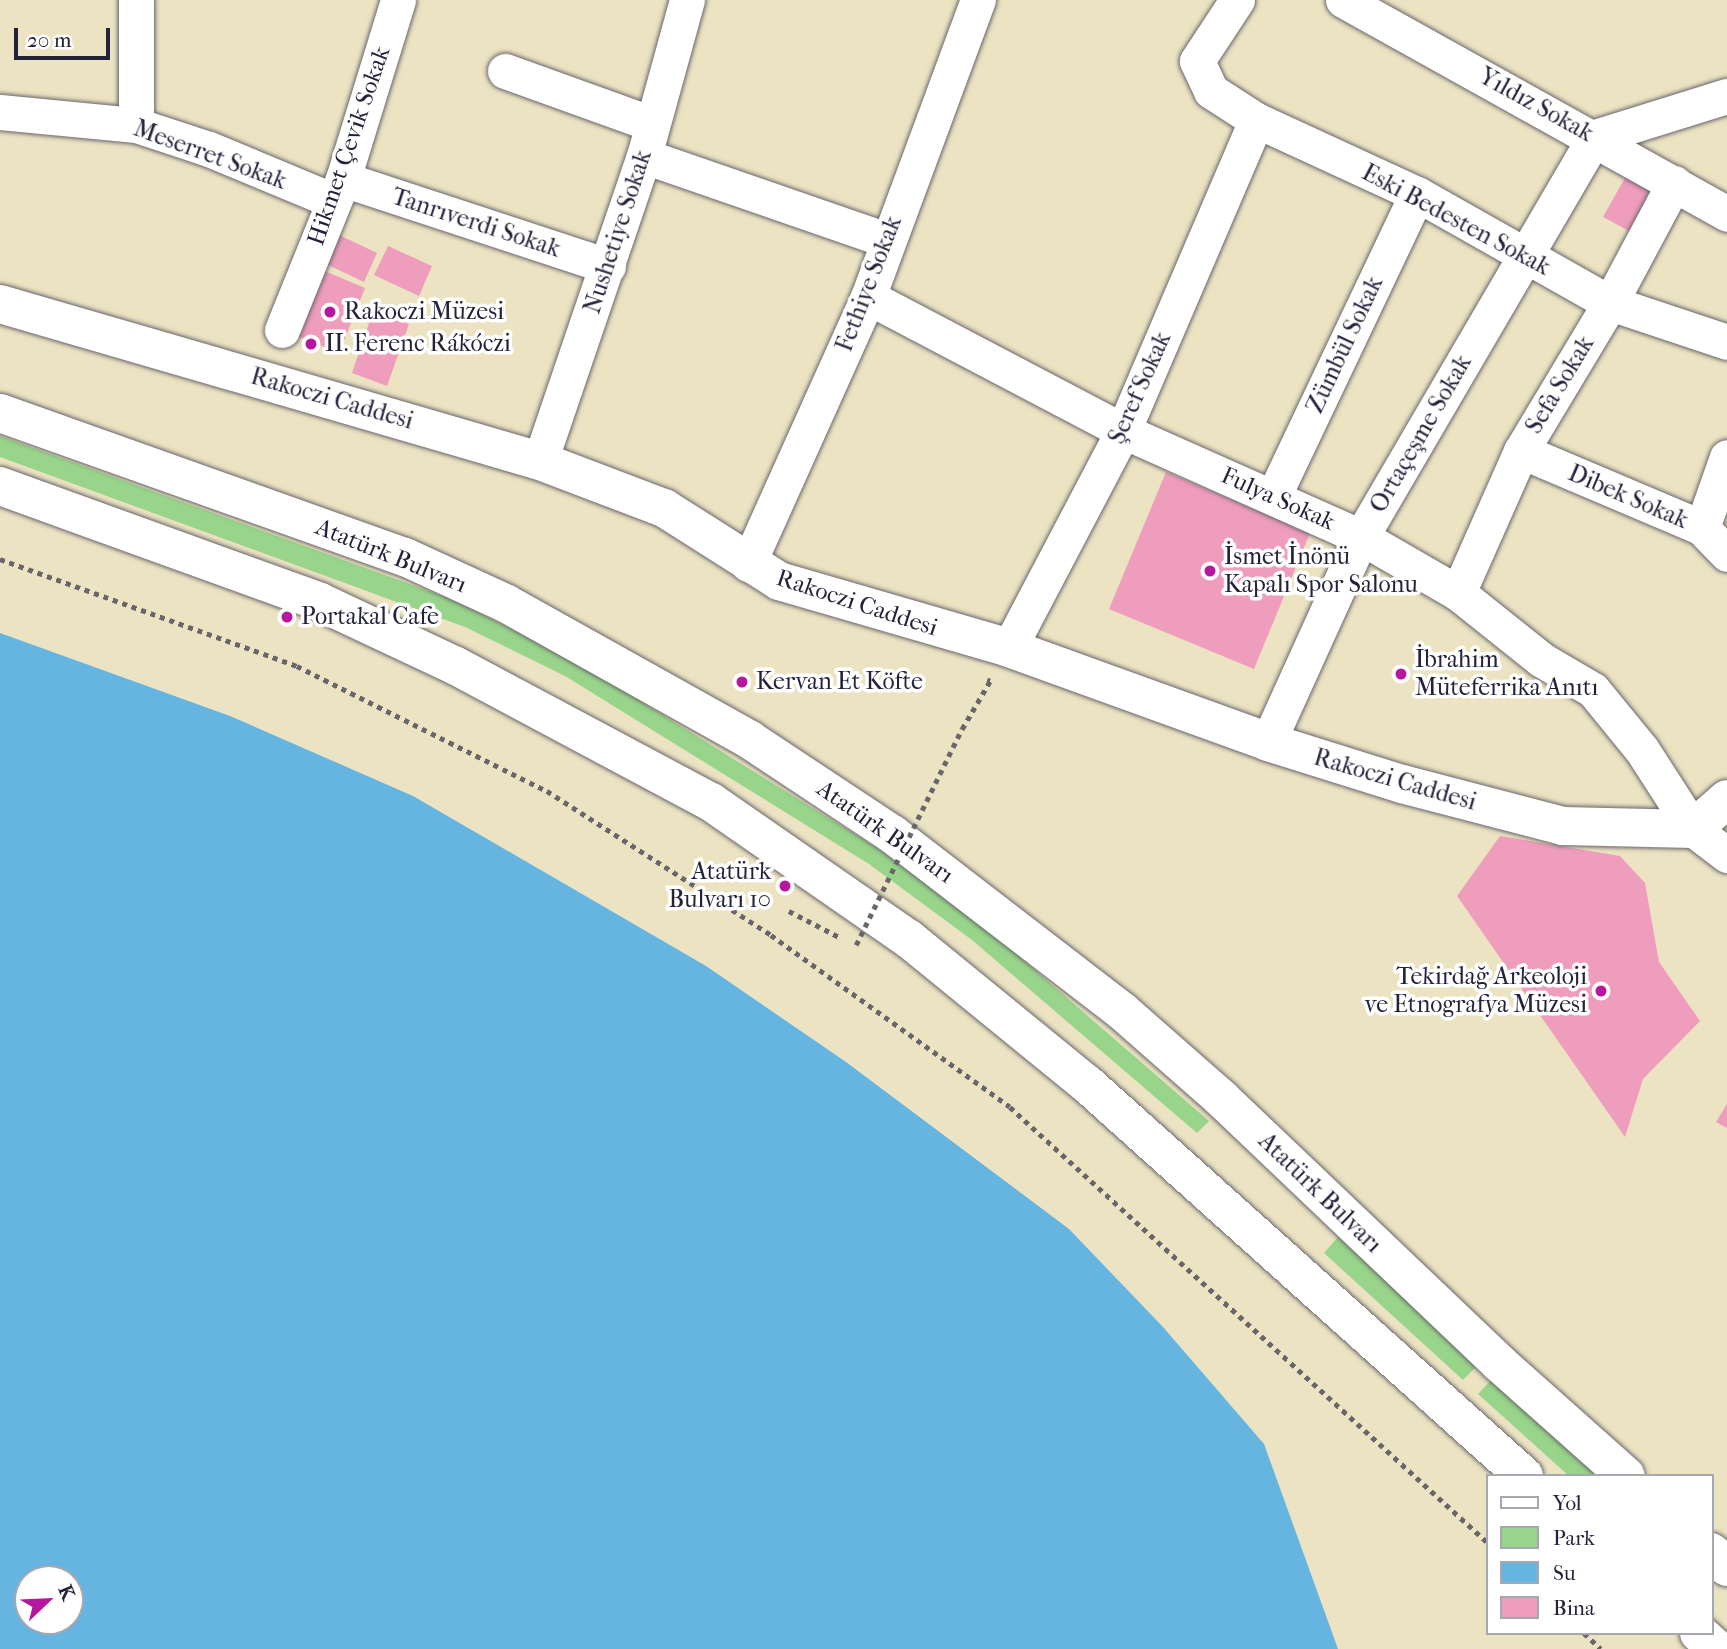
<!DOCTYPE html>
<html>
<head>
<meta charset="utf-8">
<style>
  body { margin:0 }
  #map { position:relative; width:1727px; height:1649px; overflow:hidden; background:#ece3c3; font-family:"IM FELL French Canon",serif }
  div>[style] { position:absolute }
  .green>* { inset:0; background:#98d58a }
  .water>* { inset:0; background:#66b4e0 }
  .building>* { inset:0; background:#ef9dbd }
  .path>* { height:4.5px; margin-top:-2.25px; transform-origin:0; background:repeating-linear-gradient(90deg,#69666b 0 5px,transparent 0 10px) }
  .roads { filter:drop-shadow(0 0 2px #69666b) drop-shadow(0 0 2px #69666b) }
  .minor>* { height:35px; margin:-17.5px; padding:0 17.5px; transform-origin:17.5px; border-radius:17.5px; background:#fff }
  .tertiary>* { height:38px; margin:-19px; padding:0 19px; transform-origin:19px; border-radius:19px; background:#fff }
  .primary>* { height:38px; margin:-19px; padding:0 19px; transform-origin:19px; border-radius:19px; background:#fff }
  .path-bridge>* { height:4.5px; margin-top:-2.25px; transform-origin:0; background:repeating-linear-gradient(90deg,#69666b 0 5px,transparent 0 10px) }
  .dots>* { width:19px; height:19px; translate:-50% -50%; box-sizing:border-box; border:4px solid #fff; border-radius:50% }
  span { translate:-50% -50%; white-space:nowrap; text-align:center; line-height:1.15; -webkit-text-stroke:7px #fff; paint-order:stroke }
  .street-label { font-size:24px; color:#22223b }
  .poi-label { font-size:24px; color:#22223b }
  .left { translate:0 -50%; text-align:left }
  .right { translate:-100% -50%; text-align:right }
  .legend { position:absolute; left:1486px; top:1474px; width:228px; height:161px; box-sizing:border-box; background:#fff; border:2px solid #a7a7b1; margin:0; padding:9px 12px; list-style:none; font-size:21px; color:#22223b }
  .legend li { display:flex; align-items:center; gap:14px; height:35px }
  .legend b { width:35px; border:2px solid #a7a7b1 }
  .north { position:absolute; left:14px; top:1565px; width:70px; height:70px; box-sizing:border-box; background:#fff; border:2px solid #a7a7b1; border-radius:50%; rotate:67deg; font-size:19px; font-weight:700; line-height:28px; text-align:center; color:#22223b }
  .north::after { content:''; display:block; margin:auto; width:24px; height:32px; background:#b5179e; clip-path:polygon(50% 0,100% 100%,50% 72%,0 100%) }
  .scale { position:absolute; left:14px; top:28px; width:96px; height:32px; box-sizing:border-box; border:4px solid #22223b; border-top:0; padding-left:9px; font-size:21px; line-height:24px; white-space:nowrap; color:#22223b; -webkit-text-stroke:5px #fff; paint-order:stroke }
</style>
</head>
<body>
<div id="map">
  <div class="green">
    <div style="clip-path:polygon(0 436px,451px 599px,574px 660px,877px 848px,984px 926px,1209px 1121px,1197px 1133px,972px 940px,869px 864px,565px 676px,465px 627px,0 457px)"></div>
    <div style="clip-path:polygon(1338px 1237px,1478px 1365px,1463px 1380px,1324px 1253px)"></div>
    <div style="clip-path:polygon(1493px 1378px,1602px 1476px,1569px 1476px,1478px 1394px)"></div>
  </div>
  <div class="water">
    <div style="clip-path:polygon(evenodd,0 633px,230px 716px,413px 796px,706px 966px,846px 1062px,1069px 1229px,1163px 1327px,1264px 1444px,1338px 1649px,0 1649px,0 633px,28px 1579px,70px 1579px,70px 1621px,28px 1621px,28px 1579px)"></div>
  </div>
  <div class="building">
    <div style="clip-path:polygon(1631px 167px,1667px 186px,1640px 237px,1603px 217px)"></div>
    <div style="clip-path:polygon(335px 233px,377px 253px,364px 282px,322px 262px)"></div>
    <div style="clip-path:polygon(388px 246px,432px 266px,419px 296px,374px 275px)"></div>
    <div style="clip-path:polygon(322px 270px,365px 288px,339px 353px,295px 335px)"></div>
    <div style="clip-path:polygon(373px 311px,409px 324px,387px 386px,352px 373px)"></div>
    <div style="clip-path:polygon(1166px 472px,1310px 533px,1254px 669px,1109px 609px)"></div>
    <div style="clip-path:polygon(1500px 836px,1620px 856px,1645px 883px,1659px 962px,1700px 1021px,1643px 1079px,1625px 1137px,1457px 896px)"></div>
    <div style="clip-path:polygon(1727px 1104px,1727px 1128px,1716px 1122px)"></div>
  </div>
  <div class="path">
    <div style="left:0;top:559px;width:316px;rotate:19.8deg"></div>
    <div style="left:297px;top:666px;width:280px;rotate:26.6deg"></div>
    <div style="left:547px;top:791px;width:266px;rotate:32.7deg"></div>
    <div style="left:771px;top:935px;width:294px;rotate:35.7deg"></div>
    <div style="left:1010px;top:1107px;width:646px;rotate:42.36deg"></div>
    <div style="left:962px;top:729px;width:56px;rotate:-59.7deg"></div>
    <div style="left:990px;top:681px;width:3px;rotate:-162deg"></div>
    <div style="left:789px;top:911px;width:56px;rotate:27.5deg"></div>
    <div style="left:1584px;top:1633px;width:23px;rotate:43deg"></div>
  </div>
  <div class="roads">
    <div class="minor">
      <div style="left:1237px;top:0;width:73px;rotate:123.3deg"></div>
      <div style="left:1197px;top:61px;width:33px;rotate:65deg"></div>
      <div style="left:1211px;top:91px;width:54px;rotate:32.8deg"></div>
      <div style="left:1256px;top:120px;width:177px;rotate:24.7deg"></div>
      <div style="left:1417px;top:194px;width:222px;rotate:29.5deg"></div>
      <div style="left:1610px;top:303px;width:123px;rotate:18.4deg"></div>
      <div style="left:1343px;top:0;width:440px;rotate:29.1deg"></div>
      <div style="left:505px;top:71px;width:156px;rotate:19.8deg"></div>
      <div style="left:0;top:112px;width:137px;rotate:5.5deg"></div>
      <div style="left:136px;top:125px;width:77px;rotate:18.2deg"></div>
      <div style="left:209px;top:149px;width:135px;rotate:22.6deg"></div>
      <div style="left:136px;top:125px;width:125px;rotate:-90deg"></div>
      <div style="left:644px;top:156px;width:257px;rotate:19.1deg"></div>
      <div style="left:343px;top:179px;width:279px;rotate:18.2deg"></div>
      <div style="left:868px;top:297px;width:288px;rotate:27.7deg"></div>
      <div style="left:1123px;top:431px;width:261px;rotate:24deg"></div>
      <div style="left:1361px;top:537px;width:112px;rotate:30deg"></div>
      <div style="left:1458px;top:593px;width:107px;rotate:38.6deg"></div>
      <div style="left:1542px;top:660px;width:59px;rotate:30.5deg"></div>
      <div style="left:1593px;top:690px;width:77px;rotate:50.8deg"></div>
      <div style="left:1642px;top:750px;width:94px;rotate:57.2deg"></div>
      <div style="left:1693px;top:829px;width:43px;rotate:37.4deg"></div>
      <div style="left:282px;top:330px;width:163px;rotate:-68deg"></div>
      <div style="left:343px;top:179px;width:187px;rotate:-72.9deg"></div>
      <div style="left:1521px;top:451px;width:197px;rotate:23deg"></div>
      <div style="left:1702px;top:528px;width:36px;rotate:46deg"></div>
      <div style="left:540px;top:461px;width:322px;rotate:-71.2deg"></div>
      <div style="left:644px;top:156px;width:162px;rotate:-74.6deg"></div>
      <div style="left:1274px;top:495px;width:333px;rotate:-64.6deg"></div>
      <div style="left:1702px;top:528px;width:75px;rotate:-70.6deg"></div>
      <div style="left:748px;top:564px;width:293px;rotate:-65.8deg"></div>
      <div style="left:868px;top:297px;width:317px;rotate:-69.7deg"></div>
      <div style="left:1458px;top:593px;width:155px;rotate:-66.1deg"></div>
      <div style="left:1521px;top:451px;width:173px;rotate:-59deg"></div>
      <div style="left:1610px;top:303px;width:136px;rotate:-61.9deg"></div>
      <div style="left:1009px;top:648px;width:245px;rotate:-62.3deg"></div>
      <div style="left:1123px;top:431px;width:338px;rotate:-66.8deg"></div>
      <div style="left:1268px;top:742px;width:225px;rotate:-65.6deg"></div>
      <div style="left:1361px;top:537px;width:463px;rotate:-59.7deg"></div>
      <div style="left:1595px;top:137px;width:138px;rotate:-17.3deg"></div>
    </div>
    <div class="tertiary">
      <div style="left:0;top:304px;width:562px;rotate:16.21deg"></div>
      <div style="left:540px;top:461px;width:133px;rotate:20.8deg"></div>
      <div style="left:664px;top:508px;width:136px;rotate:32.4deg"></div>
      <div style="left:779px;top:581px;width:240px;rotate:16.2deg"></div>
      <div style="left:1009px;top:648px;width:276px;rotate:19.9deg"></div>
      <div style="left:1268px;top:742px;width:140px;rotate:17.4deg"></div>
      <div style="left:1402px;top:784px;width:166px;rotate:14.6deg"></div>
      <div style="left:1563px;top:826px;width:130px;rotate:1.3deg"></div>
      <div style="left:1693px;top:829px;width:45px;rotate:-41.4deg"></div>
    </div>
    <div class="primary">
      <div style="left:0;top:413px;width:430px;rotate:19.6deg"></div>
      <div style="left:405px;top:557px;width:112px;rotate:24.7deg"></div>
      <div style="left:507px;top:604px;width:278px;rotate:29.2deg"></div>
      <div style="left:750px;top:740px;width:170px;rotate:33.5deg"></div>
      <div style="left:892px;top:834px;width:290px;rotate:37.6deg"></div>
      <div style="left:1122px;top:1011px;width:132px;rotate:41.3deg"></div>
      <div style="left:1221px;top:1098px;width:383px;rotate:43.6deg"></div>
      <div style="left:1498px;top:1362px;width:171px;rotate:41.7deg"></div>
      <div style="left:0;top:486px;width:340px;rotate:19.9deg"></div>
      <div style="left:320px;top:602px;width:150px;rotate:25.2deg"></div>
      <div style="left:456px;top:666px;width:289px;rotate:28.1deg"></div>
      <div style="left:711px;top:802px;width:241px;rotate:34.7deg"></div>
      <div style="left:909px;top:939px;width:230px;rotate:39.2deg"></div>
      <div style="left:1087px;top:1084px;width:587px;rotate:41.89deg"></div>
      <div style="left:1711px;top:1552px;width:22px;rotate:43deg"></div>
      <div style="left:1699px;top:1633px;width:24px;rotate:42deg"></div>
    </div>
  </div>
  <div class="path-bridge">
    <div style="left:856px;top:945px;width:241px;rotate:-63.9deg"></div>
  </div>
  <div class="dots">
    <div style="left:330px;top:312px;background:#b5179e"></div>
    <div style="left:311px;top:344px;background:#b5179e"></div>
    <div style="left:1210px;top:571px;background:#b5179e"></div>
    <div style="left:287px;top:617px;background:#b5179e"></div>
    <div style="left:1401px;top:674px;background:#b5179e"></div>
    <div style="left:742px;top:682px;background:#b5179e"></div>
    <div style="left:785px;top:886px;background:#b5179e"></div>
    <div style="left:1601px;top:991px;background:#b5179e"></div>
  </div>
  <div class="street-label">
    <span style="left:1536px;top:105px;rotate:29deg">Yıldız Sokak</span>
    <span style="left:349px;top:146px;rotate:-71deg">Hikmet Çevik Sokak</span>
    <span style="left:210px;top:155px;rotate:20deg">Meserret Sokak</span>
    <span style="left:1456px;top:220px;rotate:28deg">Eski Bedesten Sokak</span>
    <span style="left:476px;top:223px;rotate:18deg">Tanrıverdi Sokak</span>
    <span style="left:618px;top:232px;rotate:-72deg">Nushetiye Sokak</span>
    <span style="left:869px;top:284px;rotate:-69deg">Fethiye Sokak</span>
    <span style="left:1345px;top:345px;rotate:-65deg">Zümbül Sokak</span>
    <span style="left:1560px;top:385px;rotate:-59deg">Sefa Sokak</span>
    <span style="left:1140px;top:388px;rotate:-66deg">Şeref Sokak</span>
    <span style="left:332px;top:399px;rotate:16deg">Rakoczi Caddesi</span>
    <span style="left:1421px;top:434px;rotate:-60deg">Ortaçeşme Sokak</span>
    <span style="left:1628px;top:497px;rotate:23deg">Dibek Sokak</span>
    <span style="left:1278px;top:499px;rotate:24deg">Fulya Sokak</span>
    <span style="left:391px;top:556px;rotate:22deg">Atatürk Bulvarı</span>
    <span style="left:857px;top:603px;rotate:18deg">Rakoczi Caddesi</span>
    <span style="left:1395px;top:780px;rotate:16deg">Rakoczi Caddesi</span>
    <span style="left:885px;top:832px;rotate:35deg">Atatürk Bulvarı</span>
    <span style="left:1320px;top:1193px;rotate:44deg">Atatürk Bulvarı</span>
  </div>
  <div class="poi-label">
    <span class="left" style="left:344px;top:312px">Rakoczi Müzesi</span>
    <span class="left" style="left:325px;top:344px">II. Ferenc Rákóczi</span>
    <span class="left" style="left:1224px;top:571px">İsmet İnönü<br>Kapalı Spor Salonu</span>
    <span class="left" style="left:301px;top:617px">Portakal Cafe</span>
    <span class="left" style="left:1415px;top:674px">İbrahim<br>Müteferrika Anıtı</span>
    <span class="left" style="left:756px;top:682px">Kervan Et Köfte</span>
    <span class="right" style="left:771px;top:886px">Atatürk<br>Bulvarı 10</span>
    <span class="right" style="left:1587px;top:991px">Tekirdağ Arkeoloji<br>ve Etnografya Müzesi</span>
  </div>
  <ul class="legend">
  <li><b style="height:9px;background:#fff"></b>Yol</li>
  <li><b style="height:19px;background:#98d58a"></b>Park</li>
  <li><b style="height:19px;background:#66b4e0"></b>Su</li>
  <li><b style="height:19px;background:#ef9dbd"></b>Bina</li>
  </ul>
  <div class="north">K</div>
  <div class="scale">20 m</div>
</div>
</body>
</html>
